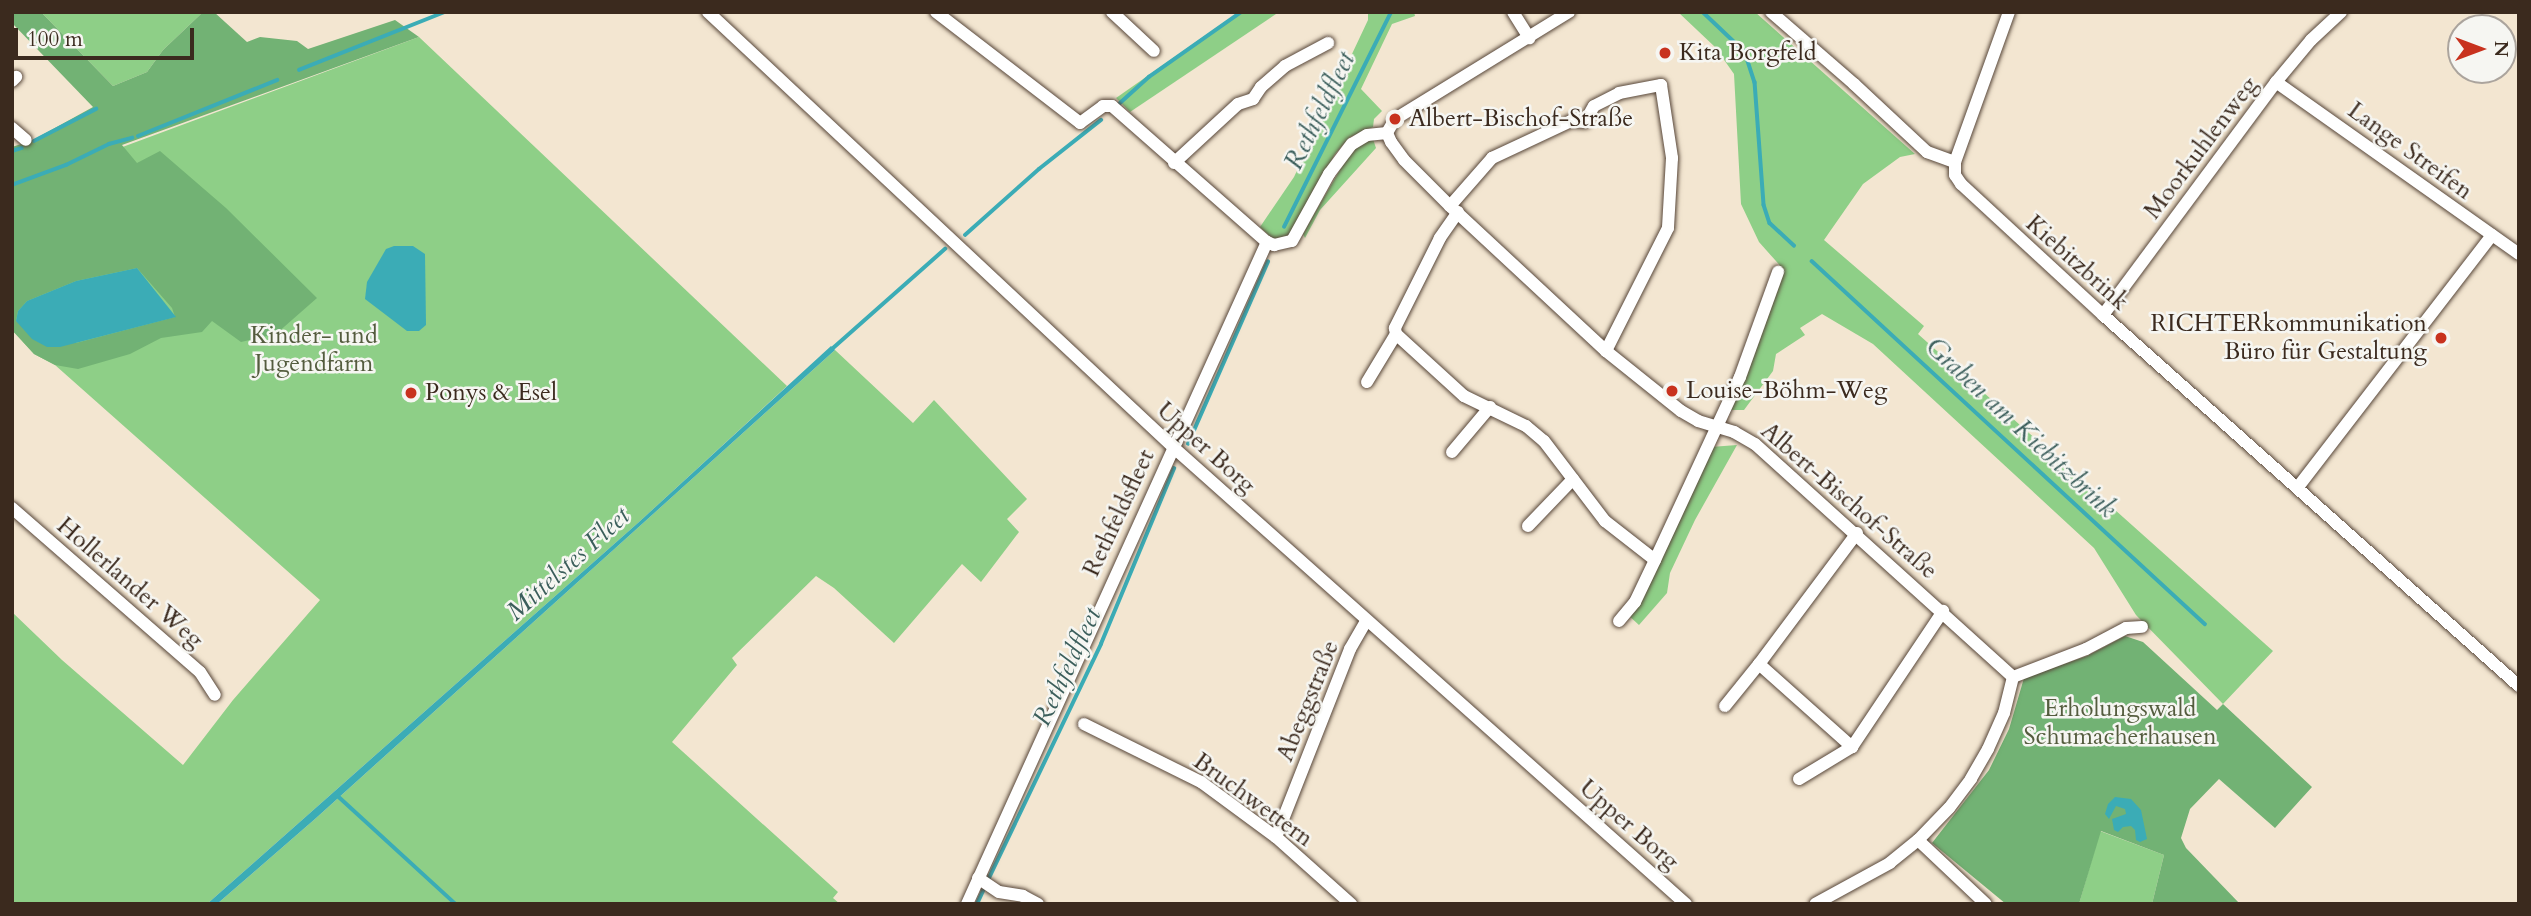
<!DOCTYPE html>
<html>
<head>
<meta charset="utf-8">
<style>
  body { margin:0 }
  #map { position:relative; width:2531px; height:916px; overflow:hidden; background:#f3e6d1; font-family:Cardo,serif }
  div>[style] { position:absolute }
  .green>* { inset:0; background:#8ecf87 }
  .forest>* { inset:0; background:#72b274 }
  .water>* { inset:0; background:#3bacb6 }
  .stream>* { height:3.5px; margin:-1.75px; padding:0 1.75px; transform-origin:1.75px; border-radius:1.75px; background:#3bacb6 }
  .roads { filter:drop-shadow(0 0 2px #574639) drop-shadow(0 0 2px #574639) }
  .minor>* { height:12px; margin:-6px; padding:0 6px; transform-origin:6px; border-radius:6px; background:#fff }
  .dots>* { width:19px; height:19px; translate:-50% -50%; box-sizing:border-box; border:4px solid #f6f6f2; border-radius:50% }
  span { translate:-50% -50%; white-space:nowrap; text-align:center; line-height:1.15; -webkit-text-stroke:5px #f6f6f2; paint-order:stroke }
  .poi-label { font-size:24px; color:#3b2a1e }
  .left { translate:0 -50%; text-align:left }
  .right { translate:-100% -50%; text-align:right }
  .street-label { font-size:24px; color:#3b2a1e }
  .park-label { font-size:24px; color:#545c3e }
  .water-label { font-size:26px; color:#3b5e5b; font-style:italic }
  .frame { position:absolute; inset:0; border:14px solid #3b2a1e; pointer-events:none }
  .north { position:absolute; left:2447px; top:14px; width:70px; height:70px; box-sizing:border-box; background:#f6f6f2; border:2px solid #aba49d; border-radius:50%; rotate:90deg; font-size:19px; font-weight:700; line-height:28px; text-align:center; color:#3b2a1e }
  .north::after { content:''; display:block; margin:auto; width:24px; height:32px; background:#c8321e; clip-path:polygon(50% 0,100% 100%,50% 72%,0 100%) }
  .scale { position:absolute; left:14px; top:28px; width:180px; height:32px; box-sizing:border-box; border:4px solid #3b2a1e; border-top:0; padding-left:9px; font-size:21px; line-height:24px; white-space:nowrap; color:#3b2a1e; -webkit-text-stroke:5px #f6f6f2; paint-order:stroke }
</style>
</head>
<body>
<div id="map">
  <div class="green">
    <div style="clip-path:polygon(41px 12px,203px 12px,163px 50px,147px 72px,113px 86px)"></div>
    <div style="clip-path:polygon(1239px 12px,1279px 12px,1130px 112px,1116px 98px)"></div>
    <div style="clip-path:polygon(1368px 12px,1414px 12px,1415px 16px,1392px 24px,1361px 89px,1382px 111px,1374px 119px,1373px 127px,1350px 137px,1335px 154px,1290px 235px,1273px 239px,1260px 227px,1294px 177px,1368px 20px)"></div>
    <div style="clip-path:polygon(1678px 12px,1755px 12px,1915px 154px,1900px 157px,1863px 184px,1824px 240px,1924px 326px,1918px 334px,2273px 651px,2223px 704px,2136px 615px,2094px 548px,1873px 344px,1822px 314px,1800px 328px,1805px 335px,1776px 354px,1773px 371px,1744px 410px,1728px 410px,1783px 269px,1759px 242px,1741px 204px,1734px 74px,1715px 47px)"></div>
    <div style="clip-path:polygon(419px 37px,787px 386px,639px 522px,207px 904px,12px 904px,12px 612px,62px 660px,183px 765px,233px 700px,320px 600px,55px 365px,34px 354px,12px 330px,12px 188px)"></div>
    <div style="clip-path:polygon(1373px 139px,1376px 148px,1320px 210px,1305px 238px,1303px 234px,1313px 216px,1347px 158px,1359px 145px)"></div>
    <div style="clip-path:polygon(835px 350px,913px 423px,934px 400px,1027px 499px,1007px 519px,1019px 532px,981px 582px,962px 564px,894px 643px,834px 588px,816px 576px,732px 658px,737px 665px,672px 742px,838px 892px,833px 898px,840px 904px,217px 904px,315px 819px)"></div>
    <div style="clip-path:polygon(1737px 445px,1695px 520px,1670px 573px,1667px 593px,1639px 625px,1628px 615px,1711px 447px)"></div>
    <div style="clip-path:polygon(2100px 831px,2164px 855px,2152px 904px,2079px 904px)"></div>
  </div>
  <div class="forest">
    <div style="clip-path:polygon(evenodd,12px 12px,41px 12px,113px 86px,147px 72px,163px 50px,203px 12px,214px 12px,247px 42px,260px 37px,297px 41px,308px 49px,395px 20px,419px 37px,122px 145px,137px 163px,160px 151px,226px 208px,317px 298px,276px 334px,241px 342px,212px 321px,202px 332px,161px 338px,130px 354px,78px 369px,55px 365px,34px 354px,12px 330px,12px 147px,33px 140px,93px 107px,12px 23px,12px 12px,137px 268px,172px 308px,175px 317px,76px 343px,16px 321px,18px 311px,27px 301px,76px 281px,137px 268px)"></div>
    <div style="clip-path:polygon(2125px 636px,2143px 642px,2217px 710px,2223px 704px,2312px 787px,2275px 828px,2219px 779px,2190px 809px,2181px 838px,2186px 848px,2240px 904px,2152px 904px,2164px 855px,2101px 831px,2079px 904px,2006px 904px,1932px 843px,1989px 770px,2009px 729px,2024px 678px,2087px 656px)"></div>
  </div>
  <div class="water">
    <div style="clip-path:polygon(394px 246px,413px 246px,425px 254px,426px 325px,419px 331px,407px 331px,365px 299px,367px 282px,386px 249px)"></div>
    <div style="clip-path:polygon(137px 268px,176px 317px,60px 347px,47px 347px,32px 339px,16px 321px,18px 311px,27px 301px,76px 281px)"></div>
    <div style="clip-path:polygon(831px 346px,835px 350px,315px 819px,217px 904px,207px 904px,639px 522px)"></div>
    <div style="clip-path:polygon(2115px 797px,2131px 799px,2141px 810px,2147px 839px,2140px 842px,2136px 840px,2135px 830px,2131px 826px,2123px 827px,2118px 832px,2114px 830px,2112px 819px,2126px 814px,2125px 809px,2116px 806px,2109px 819px,2105px 814px,2108px 804px)"></div>
  </div>
  <div class="stream">
    <div style="left:1703px;top:12px;width:58px;rotate:43.6deg"></div>
    <div style="left:1745px;top:52px;width:32px;rotate:72deg"></div>
    <div style="left:1755px;top:82px;width:123px;rotate:85.8deg"></div>
    <div style="left:1764px;top:205px;width:19px;rotate:72deg"></div>
    <div style="left:1770px;top:223px;width:33px;rotate:43deg"></div>
    <div style="left:299px;top:70px;width:157px;rotate:-21.7deg"></div>
    <div style="left:1120px;top:103px;width:39px;rotate:-42deg"></div>
    <div style="left:1149px;top:77px;width:113px;rotate:-35.2deg"></div>
    <div style="left:138px;top:136px;width:150px;rotate:-21.9deg"></div>
    <div style="left:34px;top:141px;width:70px;rotate:-27.3deg"></div>
    <div style="left:12px;top:151px;width:10px;rotate:-17deg"></div>
    <div style="left:12px;top:185px;width:58px;rotate:-20.3deg"></div>
    <div style="left:66px;top:165px;width:48px;rotate:-26deg"></div>
    <div style="left:109px;top:144px;width:24px;rotate:-15deg"></div>
    <div style="left:1284px;top:227px;width:240px;rotate:-63.5deg"></div>
    <div style="left:965px;top:235px;width:99px;rotate:-41.7deg"></div>
    <div style="left:1039px;top:169px;width:79px;rotate:-38.3deg"></div>
    <div style="left:1812px;top:261px;width:535px;rotate:42.73deg"></div>
    <div style="left:832px;top:349px;width:151px;rotate:-41.5deg"></div>
    <div style="left:1188px;top:444px;width:199px;rotate:-66.3deg"></div>
    <div style="left:338px;top:796px;width:160px;rotate:42.5deg"></div>
    <div style="left:989px;top:878px;width:259px;rotate:-64.4deg"></div>
    <div style="left:1101px;top:644px;width:190px;rotate:-67.4deg"></div>
    <div style="left:977px;top:904px;width:14px;rotate:-65deg"></div>
  </div>
  <div class="roads">
    <div class="minor">
      <div style="left:708px;top:12px;width:637px;rotate:43.09deg"></div>
      <div style="left:1173px;top:447px;width:687px;rotate:41.7deg"></div>
      <div style="left:936px;top:12px;width:182px;rotate:37.6deg"></div>
      <div style="left:1080px;top:123px;width:29px;rotate:-36deg"></div>
      <div style="left:1103px;top:106px;width:9px"></div>
      <div style="left:1112px;top:106px;width:206px;rotate:41.3deg"></div>
      <div style="left:1112px;top:12px;width:57px;rotate:42.9deg"></div>
      <div style="left:1513px;top:12px;width:31px;rotate:58deg"></div>
      <div style="left:1569px;top:12px;width:204px;rotate:148.4deg"></div>
      <div style="left:1395px;top:119px;width:16px;rotate:120deg"></div>
      <div style="left:1387px;top:133px;width:10px;rotate:66deg"></div>
      <div style="left:1391px;top:142px;width:22px;rotate:54deg"></div>
      <div style="left:1404px;top:160px;width:65px;rotate:45deg"></div>
      <div style="left:1450px;top:206px;width:213px;rotate:42.9deg"></div>
      <div style="left:1606px;top:351px;width:96px;rotate:38.7deg"></div>
      <div style="left:1681px;top:411px;width:20px;rotate:30deg"></div>
      <div style="left:1698px;top:421px;width:38px;rotate:17deg"></div>
      <div style="left:1734px;top:432px;width:24px;rotate:30deg"></div>
      <div style="left:1755px;top:444px;width:348px;rotate:42.1deg"></div>
      <div style="left:2013px;top:677px;width:37px;rotate:104deg"></div>
      <div style="left:2004px;top:713px;width:39px;rotate:114deg"></div>
      <div style="left:1988px;top:749px;width:34px;rotate:120deg"></div>
      <div style="left:1971px;top:779px;width:36px;rotate:127deg"></div>
      <div style="left:1949px;top:808px;width:45px;rotate:134.1deg"></div>
      <div style="left:1918px;top:840px;width:36px;rotate:141deg"></div>
      <div style="left:1890px;top:863px;width:85px;rotate:151.3deg"></div>
      <div style="left:1771px;top:12px;width:110px;rotate:40.9deg"></div>
      <div style="left:1854px;top:84px;width:100px;rotate:43deg"></div>
      <div style="left:1927px;top:152px;width:30px;rotate:20deg"></div>
      <div style="left:2009px;top:12px;width:159px;rotate:109.8deg"></div>
      <div style="left:1955px;top:162px;width:13px;rotate:90deg"></div>
      <div style="left:1955px;top:175px;width:11px;rotate:56deg"></div>
      <div style="left:1961px;top:184px;width:193px;rotate:42.7deg"></div>
      <div style="left:2103px;top:315px;width:557px;rotate:41.73deg"></div>
      <div style="left:12px;top:81px;width:6px;rotate:-45deg"></div>
      <div style="left:2276px;top:82px;width:298px;rotate:35.3deg"></div>
      <div style="left:12px;top:128px;width:18px;rotate:41deg"></div>
      <div style="left:1174px;top:163px;width:87px;rotate:-42.7deg"></div>
      <div style="left:1238px;top:104px;width:16px;rotate:-18deg"></div>
      <div style="left:1253px;top:99px;width:14px;rotate:-56deg"></div>
      <div style="left:1261px;top:87px;width:32px;rotate:-41deg"></div>
      <div style="left:1285px;top:66px;width:49px;rotate:-28.1deg"></div>
      <div style="left:1450px;top:206px;width:64px;rotate:-48.8deg"></div>
      <div style="left:1492px;top:158px;width:87px;rotate:-25.1deg"></div>
      <div style="left:1571px;top:121px;width:14px;rotate:4deg"></div>
      <div style="left:1585px;top:122px;width:18px;rotate:-61deg"></div>
      <div style="left:1594px;top:106px;width:28px;rotate:-27deg"></div>
      <div style="left:1619px;top:93px;width:43px;rotate:-10.8deg"></div>
      <div style="left:1661px;top:85px;width:74px;rotate:81.4deg"></div>
      <div style="left:1672px;top:158px;width:70px;rotate:93.3deg"></div>
      <div style="left:1668px;top:228px;width:138px;rotate:116.8deg"></div>
      <div style="left:1458px;top:212px;width:32px;rotate:125deg"></div>
      <div style="left:1440px;top:238px;width:101px;rotate:116.6deg"></div>
      <div style="left:1395px;top:328px;width:6px;rotate:81deg"></div>
      <div style="left:1396px;top:334px;width:92px;rotate:42.4deg"></div>
      <div style="left:1464px;top:396px;width:69px;rotate:25.8deg"></div>
      <div style="left:1526px;top:426px;width:23px;rotate:40deg"></div>
      <div style="left:1544px;top:441px;width:101px;rotate:52.7deg"></div>
      <div style="left:1605px;top:521px;width:63px;rotate:38deg"></div>
      <div style="left:1655px;top:560px;width:202px;rotate:-65.1deg"></div>
      <div style="left:1740px;top:377px;width:112px;rotate:-70.1deg"></div>
      <div style="left:2103px;top:315px;width:290px;rotate:-53.4deg"></div>
      <div style="left:2276px;top:82px;width:55px;rotate:-50.2deg"></div>
      <div style="left:2311px;top:40px;width:41px;rotate:-43deg"></div>
      <div style="left:1367px;top:382px;width:56px;rotate:-58.9deg"></div>
      <div style="left:1452px;top:452px;width:59px;rotate:-49.8deg"></div>
      <div style="left:2298px;top:487px;width:318px;rotate:-52.4deg"></div>
      <div style="left:12px;top:508px;width:249px;rotate:41.1deg"></div>
      <div style="left:200px;top:672px;width:27px;rotate:57deg"></div>
      <div style="left:1528px;top:526px;width:65px;rotate:-46.2deg"></div>
      <div style="left:1857px;top:533px;width:164px;rotate:126.8deg"></div>
      <div style="left:1759px;top:664px;width:125px;rotate:41.7deg"></div>
      <div style="left:1852px;top:747px;width:164px;rotate:-56.2deg"></div>
      <div style="left:1619px;top:621px;width:25px;rotate:-50deg"></div>
      <div style="left:1635px;top:602px;width:47px;rotate:-64.5deg"></div>
      <div style="left:2013px;top:677px;width:78px;rotate:-21deg"></div>
      <div style="left:2086px;top:649px;width:45px;rotate:-27.7deg"></div>
      <div style="left:2126px;top:628px;width:16px;rotate:-4deg"></div>
      <div style="left:1725px;top:706px;width:54px;rotate:-51deg"></div>
      <div style="left:1084px;top:724px;width:131px;rotate:26.4deg"></div>
      <div style="left:1201px;top:782px;width:93px;rotate:36.3deg"></div>
      <div style="left:1276px;top:837px;width:101px;rotate:41.8deg"></div>
      <div style="left:1799px;top:779px;width:62px;rotate:-31.1deg"></div>
      <div style="left:1276px;top:837px;width:202px;rotate:-68.5deg"></div>
      <div style="left:1350px;top:649px;width:32px;rotate:-60deg"></div>
      <div style="left:1918px;top:840px;width:93px;rotate:43.3deg"></div>
      <div style="left:978px;top:878px;width:25px;rotate:34deg"></div>
      <div style="left:999px;top:892px;width:24px;rotate:9deg"></div>
      <div style="left:1023px;top:896px;width:17px;rotate:28deg"></div>
      <div style="left:967px;top:904px;width:727px;rotate:-65.62deg"></div>
      <div style="left:1267px;top:242px;width:8px;rotate:23deg"></div>
      <div style="left:1274px;top:245px;width:18px;rotate:-13deg"></div>
      <div style="left:1292px;top:241px;width:77px;rotate:-61.1deg"></div>
      <div style="left:1329px;top:174px;width:38px;rotate:-53deg"></div>
      <div style="left:1352px;top:144px;width:17px;rotate:-31deg"></div>
      <div style="left:1367px;top:135px;width:20px;rotate:-6deg"></div>
    </div>
  </div>
  <div class="dots">
    <div style="left:1665px;top:53px;background:#c8321e"></div>
    <div style="left:1395px;top:119px;background:#c8321e"></div>
    <div style="left:2441px;top:338px;background:#c8321e"></div>
    <div style="left:1672px;top:391px;background:#c8321e"></div>
    <div style="left:411px;top:393px;background:#c8321e"></div>
  </div>
  <div class="poi-label">
    <span class="left" style="left:1679px;top:53px">Kita Borgfeld</span>
    <span class="left" style="left:1409px;top:119px">Albert-Bischof-Straße</span>
    <span class="right" style="left:2427px;top:338px">RICHTERkommunikation<br>Büro für Gestaltung</span>
    <span class="left" style="left:1686px;top:391px">Louise-Böhm-Weg</span>
    <span class="left" style="left:425px;top:393px">Ponys &amp; Esel</span>
  </div>
  <div class="street-label">
    <span style="left:2201px;top:148px;rotate:-53deg">Moorkuhlenweg</span>
    <span style="left:2410px;top:151px;rotate:36deg">Lange Streifen</span>
    <span style="left:2077px;top:263px;rotate:42deg">Kiebitzbrink</span>
    <span style="left:1206px;top:448px;rotate:42deg">Upper Borg</span>
    <span style="left:1849px;top:501px;rotate:41deg">Albert-Bischof-Straße</span>
    <span style="left:1119px;top:513px;rotate:-65deg">Rethfeldsfleet</span>
    <span style="left:130px;top:583px;rotate:41deg">Hollerlander Weg</span>
    <span style="left:1308px;top:701px;rotate:-68deg">Abeggstraße</span>
    <span style="left:1253px;top:800px;rotate:36deg">Bruchwettern</span>
    <span style="left:1629px;top:825px;rotate:41deg">Upper Borg</span>
  </div>
  <div class="park-label">
    <span style="left:314px;top:350px">Kinder- und<br>Jugendfarm</span>
    <span style="left:2120px;top:723px">Erholungswald<br>Schumacherhausen</span>
  </div>
  <div class="water-label">
    <span style="left:1320px;top:111px;rotate:-64deg">Rethfeldfleet</span>
    <span style="left:2021px;top:428px;rotate:43deg">Graben am Kiebitzbrink</span>
    <span style="left:568px;top:564px;rotate:-42deg">Mittelstes Fleet</span>
    <span style="left:1067px;top:667px;rotate:-65deg">Rethfeldfleet</span>
  </div>
  <div class="frame"></div>
  <div class="north">N</div>
  <div class="scale">100 m</div>
</div>
</body>
</html>
